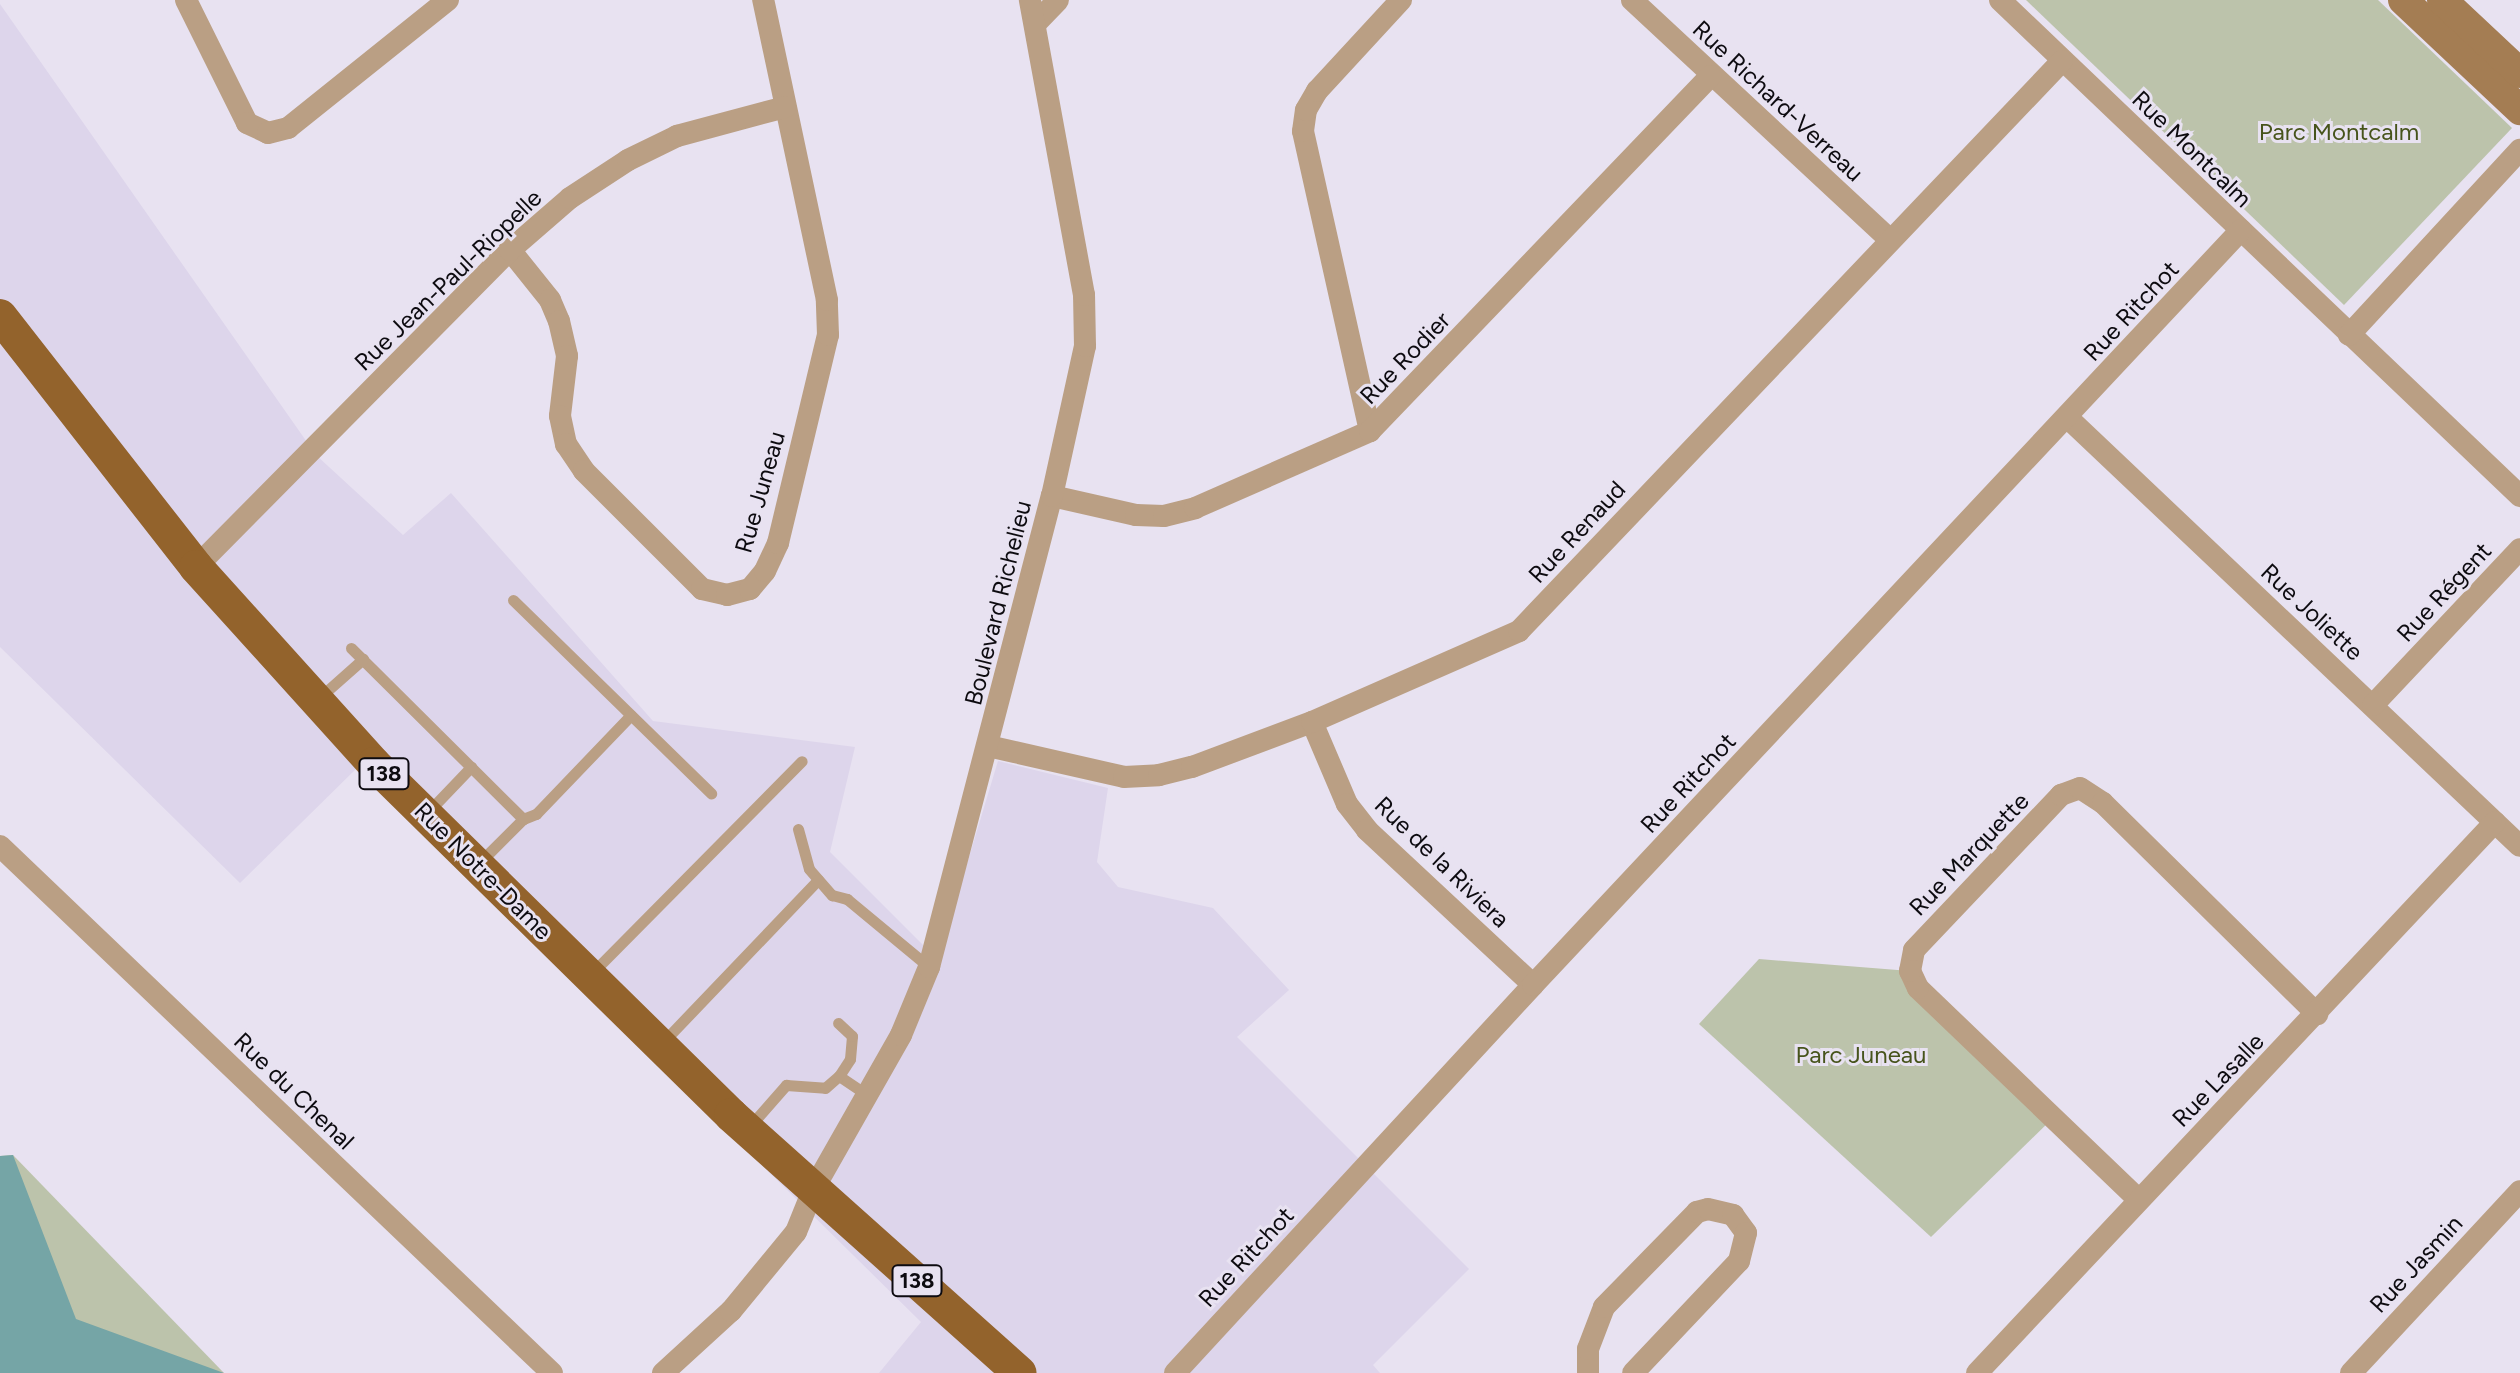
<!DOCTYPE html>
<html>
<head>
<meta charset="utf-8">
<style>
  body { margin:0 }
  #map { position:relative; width:2520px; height:1373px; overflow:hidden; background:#e8e2f1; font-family:Figtree,sans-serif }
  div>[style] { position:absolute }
  .built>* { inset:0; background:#ddd5eb }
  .green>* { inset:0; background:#bcc3ab }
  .water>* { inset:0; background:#75a5a6 }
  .lane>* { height:11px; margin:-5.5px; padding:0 5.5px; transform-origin:5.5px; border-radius:5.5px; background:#ba9f84 }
  .street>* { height:22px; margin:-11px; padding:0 11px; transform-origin:11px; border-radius:11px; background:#ba9f84 }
  .secondary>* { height:30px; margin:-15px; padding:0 15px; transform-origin:15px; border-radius:15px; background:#a47d53 }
  .primary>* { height:34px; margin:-17px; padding:0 17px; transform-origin:17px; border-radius:17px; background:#93632c }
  span { translate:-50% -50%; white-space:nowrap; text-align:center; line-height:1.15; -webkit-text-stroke:6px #e8e2f1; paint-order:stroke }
  .shield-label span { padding:2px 6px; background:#e8e2f1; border:2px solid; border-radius:6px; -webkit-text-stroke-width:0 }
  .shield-label { font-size:22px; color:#0d0b10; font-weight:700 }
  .street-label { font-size:24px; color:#0d0b10 }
  .park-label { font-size:24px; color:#47541c }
</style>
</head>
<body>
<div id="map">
  <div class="built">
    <div style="clip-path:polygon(0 4px,316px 455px,403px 535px,451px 493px,653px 721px,855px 747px,830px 852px,938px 960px,998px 761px,1108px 788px,1097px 862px,1118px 887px,1213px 908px,1289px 990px,1237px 1037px,1469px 1269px,1373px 1365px,1380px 1373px,879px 1373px,921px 1322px,358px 767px,240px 883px,0 647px)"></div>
  </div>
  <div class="green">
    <div style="clip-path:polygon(2026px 0,2378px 0,2512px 128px,2344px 305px)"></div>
    <div style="clip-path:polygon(1759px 959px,1910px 971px,2054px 1117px,1931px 1237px,1699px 1024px)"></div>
    <div style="clip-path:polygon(13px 1155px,224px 1373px,0 1373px,0 1156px)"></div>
  </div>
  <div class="water">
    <div style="clip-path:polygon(13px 1155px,76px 1319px,224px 1373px,0 1373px,0 1156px)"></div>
  </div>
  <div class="lane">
    <div style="left:513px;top:600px;width:277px;rotate:44.3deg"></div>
    <div style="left:351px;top:648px;width:243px;rotate:44.8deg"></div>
    <div style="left:319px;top:698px;width:59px;rotate:-41.6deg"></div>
    <div style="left:427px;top:813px;width:64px;rotate:-46.3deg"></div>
    <div style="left:798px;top:829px;width:41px;rotate:74.6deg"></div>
    <div style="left:809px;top:869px;width:35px;rotate:49deg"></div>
    <div style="left:832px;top:895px;width:16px;rotate:15deg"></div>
    <div style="left:847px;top:899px;width:107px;rotate:39.7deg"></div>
    <div style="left:480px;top:862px;width:61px;rotate:-45deg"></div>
    <div style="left:523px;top:819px;width:14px;rotate:-21deg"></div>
    <div style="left:536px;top:814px;width:137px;rotate:-46.2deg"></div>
    <div style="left:592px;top:973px;width:298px;rotate:-45.3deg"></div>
    <div style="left:664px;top:1041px;width:223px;rotate:-46.3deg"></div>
    <div style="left:839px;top:1076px;width:34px;rotate:34deg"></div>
    <div style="left:750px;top:1126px;width:55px;rotate:-48.7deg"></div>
    <div style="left:786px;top:1085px;width:39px;rotate:4deg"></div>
    <div style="left:825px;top:1088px;width:18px;rotate:-41deg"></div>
    <div style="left:839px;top:1076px;width:20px;rotate:-57deg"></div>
    <div style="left:850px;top:1059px;width:23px;rotate:-85deg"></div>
    <div style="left:852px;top:1036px;width:19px;rotate:-137deg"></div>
  </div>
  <div class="street">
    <div style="left:186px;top:0;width:137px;rotate:63.6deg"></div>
    <div style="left:247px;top:123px;width:23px;rotate:25deg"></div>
    <div style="left:268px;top:133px;width:21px;rotate:-14deg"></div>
    <div style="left:288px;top:128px;width:205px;rotate:-38.7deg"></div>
    <div style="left:1632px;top:0;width:352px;rotate:42.9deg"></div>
    <div style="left:2000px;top:0;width:719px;rotate:43.65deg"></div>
    <div style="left:1035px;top:24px;width:33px;rotate:-46deg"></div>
    <div style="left:510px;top:250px;width:64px;rotate:51.3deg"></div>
    <div style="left:550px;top:300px;width:23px;rotate:67deg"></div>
    <div style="left:559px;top:321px;width:36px;rotate:77deg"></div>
    <div style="left:567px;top:356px;width:60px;rotate:96.7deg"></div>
    <div style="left:560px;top:416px;width:29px;rotate:78deg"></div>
    <div style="left:566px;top:444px;width:32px;rotate:56deg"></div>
    <div style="left:584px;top:471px;width:167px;rotate:45deg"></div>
    <div style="left:702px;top:589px;width:26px;rotate:13deg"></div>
    <div style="left:727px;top:595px;width:24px;rotate:-15deg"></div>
    <div style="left:750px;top:589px;width:23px;rotate:-50deg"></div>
    <div style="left:765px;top:571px;width:31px;rotate:-65deg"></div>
    <div style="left:778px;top:543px;width:214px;rotate:-76.5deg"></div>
    <div style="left:828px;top:335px;width:35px;rotate:-92deg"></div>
    <div style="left:827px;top:300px;width:307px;rotate:-102deg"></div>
    <div style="left:2349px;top:335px;width:252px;rotate:-47.3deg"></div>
    <div style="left:2068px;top:418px;width:622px;rotate:43.44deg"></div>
    <div style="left:1370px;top:431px;width:307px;rotate:-102.6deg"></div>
    <div style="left:1303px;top:131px;width:21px;rotate:-82deg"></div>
    <div style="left:1306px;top:110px;width:22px;rotate:-60deg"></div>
    <div style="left:1317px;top:91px;width:124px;rotate:-47.3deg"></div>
    <div style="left:1052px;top:496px;width:86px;rotate:12.7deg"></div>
    <div style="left:1136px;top:515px;width:28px;rotate:2deg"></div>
    <div style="left:1164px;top:516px;width:32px;rotate:-14deg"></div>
    <div style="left:1195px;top:508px;width:191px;rotate:-23.7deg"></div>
    <div style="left:1370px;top:431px;width:492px;rotate:-46.2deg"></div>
    <div style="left:196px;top:567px;width:446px;rotate:-45.3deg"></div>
    <div style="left:510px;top:250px;width:79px;rotate:-40.9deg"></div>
    <div style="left:570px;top:198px;width:69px;rotate:-33.2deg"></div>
    <div style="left:628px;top:160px;width:55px;rotate:-26.1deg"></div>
    <div style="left:677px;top:136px;width:112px;rotate:-15deg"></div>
    <div style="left:2373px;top:705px;width:214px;rotate:-46.7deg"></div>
    <div style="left:1312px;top:722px;width:89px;rotate:66.9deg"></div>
    <div style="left:1347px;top:804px;width:33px;rotate:52deg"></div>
    <div style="left:1367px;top:830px;width:227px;rotate:43deg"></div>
    <div style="left:988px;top:746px;width:139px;rotate:12.8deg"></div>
    <div style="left:1124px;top:777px;width:35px;rotate:-3deg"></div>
    <div style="left:1159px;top:775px;width:34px;rotate:-14deg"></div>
    <div style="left:1192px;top:767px;width:128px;rotate:-20.6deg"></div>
    <div style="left:1312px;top:722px;width:226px;rotate:-23.7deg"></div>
    <div style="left:1519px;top:631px;width:787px;rotate:-46.39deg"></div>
    <div style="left:0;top:846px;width:763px;rotate:43.67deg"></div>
    <div style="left:2139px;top:1200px;width:306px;rotate:-136.2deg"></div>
    <div style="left:1918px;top:988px;width:19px;rotate:-115deg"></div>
    <div style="left:1910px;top:971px;width:21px;rotate:-79deg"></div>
    <div style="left:1914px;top:950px;width:214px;rotate:-46.5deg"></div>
    <div style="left:2061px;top:795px;width:20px;rotate:-20deg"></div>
    <div style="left:2080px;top:788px;width:27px;rotate:33deg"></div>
    <div style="left:2103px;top:803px;width:301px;rotate:44.6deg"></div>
    <div style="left:663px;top:1373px;width:92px;rotate:-42.4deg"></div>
    <div style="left:731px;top:1311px;width:102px;rotate:-50.6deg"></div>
    <div style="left:796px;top:1232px;width:45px;rotate:-68deg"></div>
    <div style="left:813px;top:1190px;width:178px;rotate:-60.4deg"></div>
    <div style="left:901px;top:1035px;width:74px;rotate:-67.6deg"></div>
    <div style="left:929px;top:967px;width:487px;rotate:-75.4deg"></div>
    <div style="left:1052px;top:496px;width:154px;rotate:-77.6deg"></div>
    <div style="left:1085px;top:346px;width:51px;rotate:-91.1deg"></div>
    <div style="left:1084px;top:295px;width:300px;rotate:-100.4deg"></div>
    <div style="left:1175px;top:1373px;width:528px;rotate:-47.3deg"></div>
    <div style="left:1533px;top:985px;width:1035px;rotate:-46.84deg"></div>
    <div style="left:1588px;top:1373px;width:24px;rotate:-90deg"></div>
    <div style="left:1588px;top:1349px;width:45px;rotate:-69.1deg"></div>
    <div style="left:1604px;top:1307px;width:133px;rotate:-45.6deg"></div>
    <div style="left:1697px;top:1212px;width:11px;rotate:-15deg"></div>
    <div style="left:1708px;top:1209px;width:26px;rotate:13deg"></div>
    <div style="left:1733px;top:1215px;width:22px;rotate:54deg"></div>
    <div style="left:1746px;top:1233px;width:29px;rotate:104deg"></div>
    <div style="left:1739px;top:1261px;width:154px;rotate:133.4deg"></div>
    <div style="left:1977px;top:1373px;width:756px;rotate:-46.77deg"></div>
    <div style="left:2351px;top:1373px;width:248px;rotate:-47.1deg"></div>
  </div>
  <div class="secondary">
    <div style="left:2403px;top:0;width:161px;rotate:43.2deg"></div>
    <div style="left:2442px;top:0;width:107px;rotate:43.1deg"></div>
  </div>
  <div class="primary">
    <div style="left:0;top:316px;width:318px;rotate:52deg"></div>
    <div style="left:196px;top:567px;width:266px;rotate:47.9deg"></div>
    <div style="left:374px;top:764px;width:501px;rotate:44.51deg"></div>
    <div style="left:731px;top:1115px;width:387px;rotate:41.8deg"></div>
  </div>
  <div class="shield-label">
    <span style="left:384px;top:774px">138</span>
    <span style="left:917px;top:1281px">138</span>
  </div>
  <div class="street-label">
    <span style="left:1778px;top:101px;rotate:43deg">Rue Richard-Verreau</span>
    <span style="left:2192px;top:149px;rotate:44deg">Rue Montcalm</span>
    <span style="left:448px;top:280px;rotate:-44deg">Rue Jean-Paul-Riopelle</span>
    <span style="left:2131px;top:311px;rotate:-47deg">Rue Ritchot</span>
    <span style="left:1405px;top:358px;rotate:-46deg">Rue Rodier</span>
    <span style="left:760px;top:492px;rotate:-74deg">Rue Juneau</span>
    <span style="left:1577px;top:532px;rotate:-47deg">Rue Renaud</span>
    <span style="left:2444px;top:592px;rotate:-47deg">Rue Régent</span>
    <span style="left:998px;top:603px;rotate:-76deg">Boulevard Richelieu</span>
    <span style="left:2312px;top:612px;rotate:43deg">Rue Joliette</span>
    <span style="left:1688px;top:783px;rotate:-47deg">Rue Ritchot</span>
    <span style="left:1969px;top:854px;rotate:-46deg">Rue Marquette</span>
    <span style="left:1442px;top:862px;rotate:44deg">Rue de la Riviera</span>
    <span style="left:483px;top:871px;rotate:45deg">Rue Notre-Dame</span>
    <span style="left:2218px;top:1080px;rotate:-46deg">Rue Lasalle</span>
    <span style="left:294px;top:1091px;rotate:44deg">Rue du Chenal</span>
    <span style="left:1246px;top:1257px;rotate:-47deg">Rue Ritchot</span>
    <span style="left:2416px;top:1264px;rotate:-47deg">Rue Jasmin</span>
  </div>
  <div class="park-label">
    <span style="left:2339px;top:132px">Parc Montcalm</span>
    <span style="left:1861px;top:1055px">Parc Juneau</span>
  </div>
</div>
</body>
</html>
